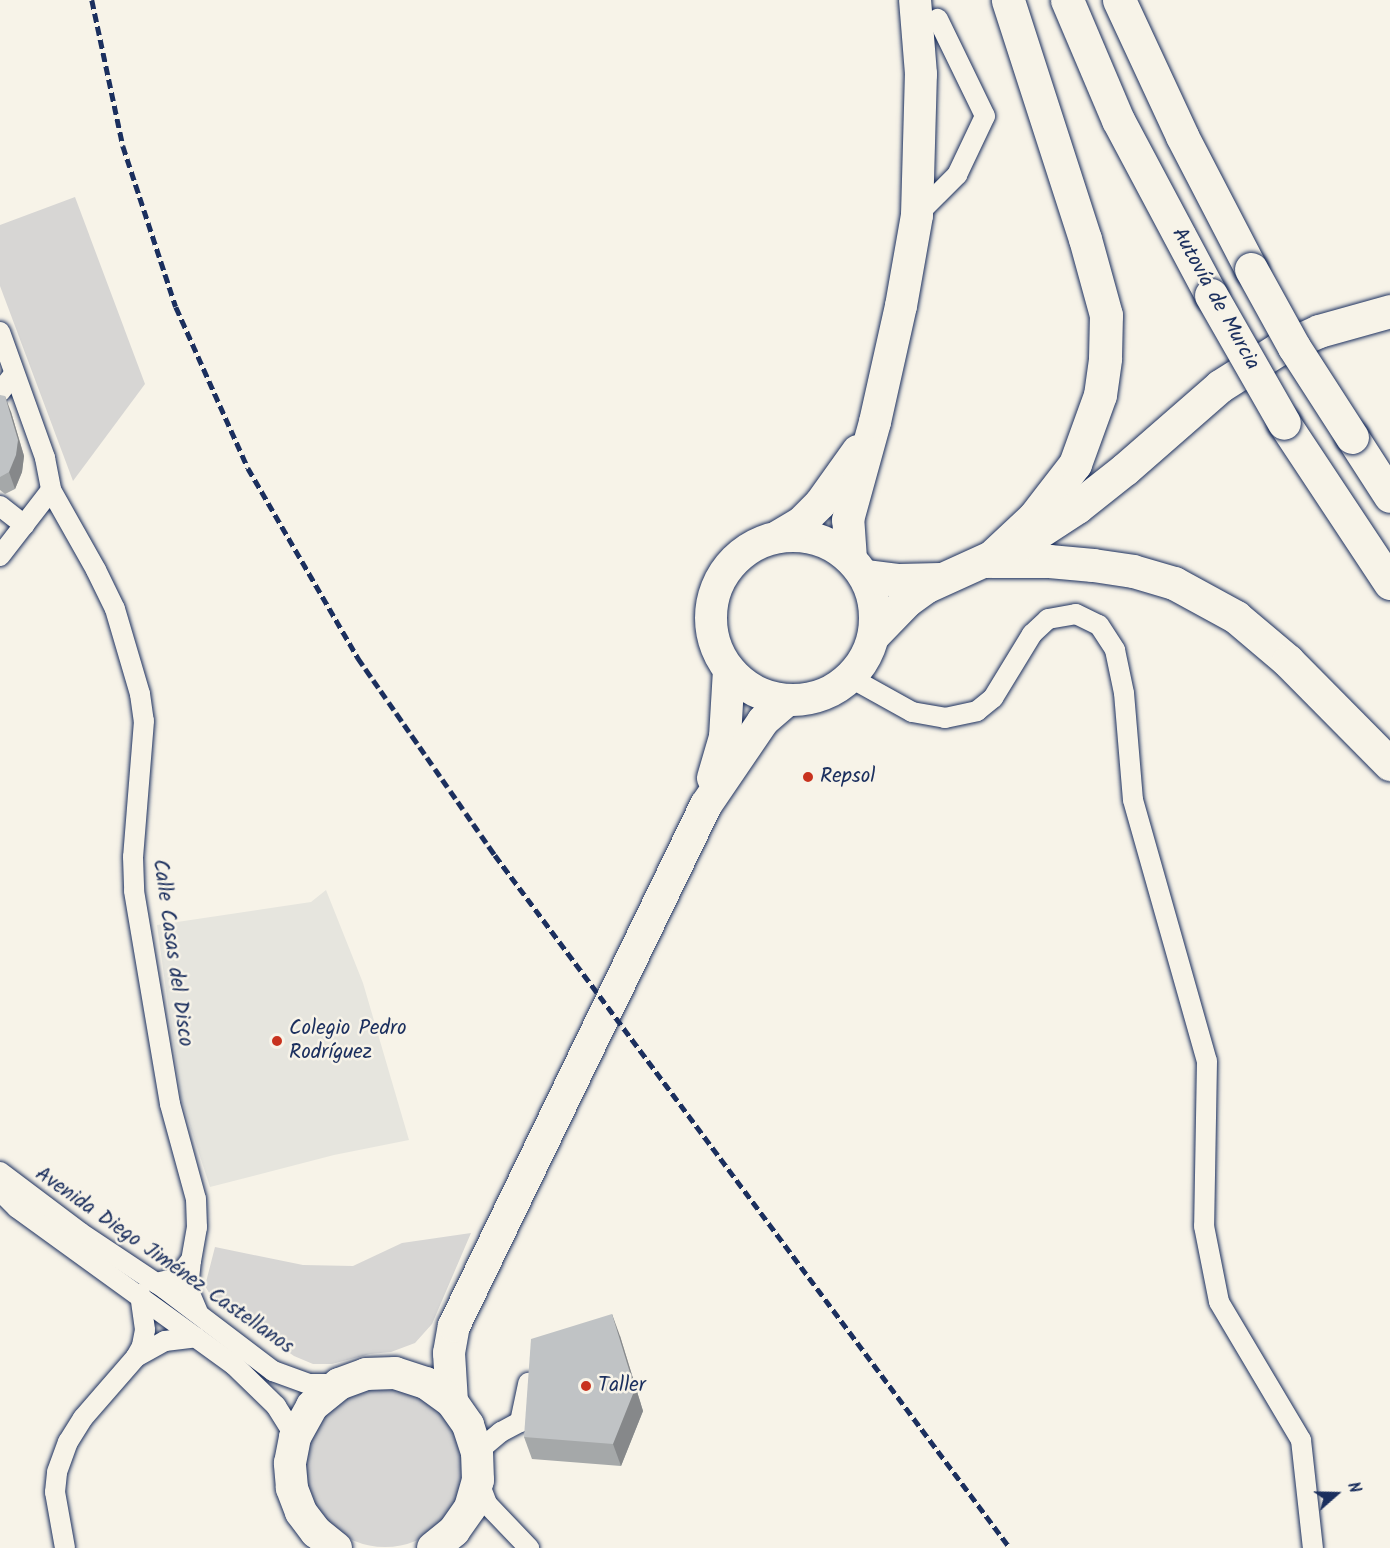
<!DOCTYPE html>
<html>
<head>
<meta charset="utf-8">
<style>
  body { margin:0 }
  #map { position:relative; width:1390px; height:1548px; overflow:hidden; background:#f7f3e8; font-family:Kalam,sans-serif }
  div>[style] { position:absolute }
  .built>* { inset:0; background:#e6e5de }
  .green>* { inset:0; background:#d7d6d4 }
  .round { border-radius:50% }
  .roads { filter:drop-shadow(0 0 2px #1b2f5e) drop-shadow(0 0 2px #1b2f5e) }
  .street>* { height:20px; margin:-10px; padding:0 10px; transform-origin:10px; border-radius:10px; background:#f7f3e8 }
  .primary>* { height:32px; margin:-16px; padding:0 16px; transform-origin:16px; border-radius:16px; background:#f7f3e8 }
  .primary>.ring { margin:-16px; padding:0; box-sizing:content-box; background:none; border:32px solid #f7f3e8; border-radius:50% }
  .highway>* { height:33px; margin:-16.5px; padding:0 16.5px; transform-origin:16.5px; border-radius:16.5px; background:#f7f3e8 }
  .rail>* { height:4.5px; margin-top:-2.25px; transform-origin:0; background:repeating-linear-gradient(90deg,#1b2f5e 0 9px,transparent 0 13.5px) }
  .bridges { filter:drop-shadow(0 0 2px #1b2f5e) drop-shadow(0 0 2px #1b2f5e) }
  .highway-bridge>* { height:33px; margin:-16.5px; padding:0 16.5px; transform-origin:16.5px; border-radius:16.5px; background:#f7f3e8 }
  .wall>* { inset:0; background:#a5a8a9 }
  .shaded-wall>* { inset:0; background:#86888a }
  .building>* { inset:0; background:#c0c3c5 }
  .dots>* { width:16px; height:16px; translate:-50% -50%; box-sizing:border-box; border:3px solid #f7f3e8; border-radius:50% }
  span { translate:-50% -50%; white-space:nowrap; text-align:center; line-height:1.15; -webkit-text-stroke:5px #f7f3e8; paint-order:stroke }
  .street-label { font-size:21px; color:#1b2f5e }
  .poi-label { font-size:21px; color:#1b2f5e }
  .left { translate:0 -50%; text-align:left }
  .north { position:absolute; left:1306px; top:1464px; width:60px; height:60px; -webkit-text-stroke:4px #f7f3e8; paint-order:stroke; rotate:70deg; font-size:16px; font-weight:700; line-height:24px; text-align:center; color:#1b2f5e }
  .north::after { content:''; display:block; margin:auto; width:21px; height:27px; background:#1b2f5e; clip-path:polygon(50% 0,100% 100%,50% 72%,0 100%) }
</style>
</head>
<body>
<div id="map">
  <div class="built">
    <div style="clip-path:polygon(326px 890px,363px 983px,409px 1140px,334px 1155px,210px 1187px,181px 1098px,157px 925px,311px 902px)"></div>
  </div>
  <div class="green">
    <div style="clip-path:polygon(75px 197px,145px 384px,73px 481px,0 286px,0 225px)"></div>
    <div style="clip-path:polygon(471px 1233px,432px 1324px,415px 1343px,391px 1352px,370px 1354px,332px 1364px,313px 1364px,294px 1356px,213px 1299px,205px 1286px,215px 1247px,303px 1265px,353px 1266px,402px 1243px)"></div>
    <div class="round" style="left:305px;top:1387px;width:160px;height:160px"></div>
  </div>
  <div class="roads">
    <div class="street">
      <div style="left:917px;top:215px;width:57px;rotate:-45deg"></div>
      <div style="left:957px;top:175px;width:65px;rotate:-64.6deg"></div>
      <div style="left:985px;top:116px;width:108px;rotate:-115.9deg"></div>
      <div style="left:0;top:332px;width:134px;rotate:70.3deg"></div>
      <div style="left:45px;top:458px;width:33px;rotate:79deg"></div>
      <div style="left:51px;top:490px;width:92px;rotate:60.6deg"></div>
      <div style="left:96px;top:570px;width:43px;rotate:64deg"></div>
      <div style="left:115px;top:609px;width:89px;rotate:73.6deg"></div>
      <div style="left:140px;top:694px;width:27px;rotate:82deg"></div>
      <div style="left:144px;top:721px;width:136px;rotate:94.6deg"></div>
      <div style="left:133px;top:857px;width:34px;rotate:88deg"></div>
      <div style="left:134px;top:891px;width:216px;rotate:80.4deg"></div>
      <div style="left:170px;top:1104px;width:98px;rotate:74.7deg"></div>
      <div style="left:196px;top:1199px;width:28px;rotate:88deg"></div>
      <div style="left:197px;top:1227px;width:34px;rotate:100deg"></div>
      <div style="left:0;top:392px;width:23px;rotate:-52deg"></div>
      <div style="left:0;top:506px;width:31px;rotate:38deg"></div>
      <div style="left:0;top:556px;width:83px;rotate:-52.3deg"></div>
      <div style="left:851px;top:678px;width:70px;rotate:29.1deg"></div>
      <div style="left:912px;top:712px;width:34px;rotate:10deg"></div>
      <div style="left:945px;top:718px;width:33px;rotate:-12deg"></div>
      <div style="left:977px;top:711px;width:21px;rotate:-39deg"></div>
      <div style="left:993px;top:698px;width:75px;rotate:-58.6deg"></div>
      <div style="left:1032px;top:634px;width:22px;rotate:-43deg"></div>
      <div style="left:1048px;top:619px;width:28px;rotate:-10deg"></div>
      <div style="left:1076px;top:614px;width:25px;rotate:26deg"></div>
      <div style="left:1099px;top:625px;width:30px;rotate:57deg"></div>
      <div style="left:1115px;top:650px;width:44px;rotate:78.2deg"></div>
      <div style="left:1124px;top:693px;width:107px;rotate:85.2deg"></div>
      <div style="left:1133px;top:800px;width:271px;rotate:74.2deg"></div>
      <div style="left:1207px;top:1061px;width:165px;rotate:91deg"></div>
      <div style="left:1204px;top:1226px;width:77px;rotate:78.8deg"></div>
      <div style="left:1219px;top:1302px;width:161px;rotate:59.3deg"></div>
      <div style="left:1301px;top:1440px;width:109px;rotate:83.7deg"></div>
      <div style="left:0;top:1172px;width:101px;rotate:37deg"></div>
      <div style="left:81px;top:1233px;width:101px;rotate:33.7deg"></div>
      <div style="left:165px;top:1289px;width:136px;rotate:37.2deg"></div>
      <div style="left:273px;top:1371px;width:38px;rotate:20deg"></div>
      <div style="left:309px;top:1384px;width:30px"></div>
      <div style="left:0;top:1191px;width:24px;rotate:45deg"></div>
      <div style="left:17px;top:1208px;width:268px;rotate:35.9deg"></div>
      <div style="left:234px;top:1365px;width:59px;rotate:44.3deg"></div>
      <div style="left:276px;top:1406px;width:36px;rotate:58deg"></div>
      <div style="left:156px;top:1283px;width:22px;rotate:-13deg"></div>
      <div style="left:177px;top:1278px;width:23px;rotate:-52deg"></div>
      <div style="left:191px;top:1260px;width:29px;rotate:96deg"></div>
      <div style="left:188px;top:1289px;width:26px;rotate:67deg"></div>
      <div style="left:140px;top:1294px;width:36px;rotate:82deg"></div>
      <div style="left:145px;top:1330px;width:16px;rotate:101deg"></div>
      <div style="left:142px;top:1346px;width:13px;rotate:119deg"></div>
      <div style="left:136px;top:1357px;width:33px;rotate:-29deg"></div>
      <div style="left:165px;top:1341px;width:31px;rotate:-7deg"></div>
      <div style="left:477px;top:1452px;width:31px;rotate:-40deg"></div>
      <div style="left:501px;top:1432px;width:21px;rotate:-28deg"></div>
      <div style="left:520px;top:1422px;width:40px;rotate:-78deg"></div>
      <div style="left:478px;top:1480px;width:26px;rotate:69deg"></div>
      <div style="left:487px;top:1504px;width:61px;rotate:46.3deg"></div>
      <div style="left:65px;top:1548px;width:57px;rotate:-100.1deg"></div>
      <div style="left:55px;top:1492px;width:20px;rotate:-84deg"></div>
      <div style="left:57px;top:1472px;width:32px;rotate:-70deg"></div>
      <div style="left:68px;top:1442px;width:28px;rotate:-58deg"></div>
      <div style="left:83px;top:1418px;width:81px;rotate:-49deg"></div>
    </div>
    <div class="primary">
      <div class="ring" style="left:711px;top:536px;width:132px;height:132px"></div>
      <div style="left:779px;top:536px;width:26px;rotate:-31deg"></div>
      <div style="left:801px;top:523px;width:27px;rotate:-45deg"></div>
      <div style="left:820px;top:504px;width:65px;rotate:-54.4deg"></div>
      <div style="left:851px;top:559px;width:39px;rotate:-94deg"></div>
      <div style="left:848px;top:520px;width:102px;rotate:-74.6deg"></div>
      <div style="left:875px;top:422px;width:119px;rotate:-77.4deg"></div>
      <div style="left:901px;top:306px;width:92px;rotate:-80deg"></div>
      <div style="left:917px;top:215px;width:141px;rotate:-88.4deg"></div>
      <div style="left:921px;top:74px;width:74px;rotate:-94.6deg"></div>
      <div style="left:713px;top:778px;width:43px;rotate:-73.7deg"></div>
      <div style="left:725px;top:737px;width:67px;rotate:-86.6deg"></div>
      <div style="left:452px;top:1402px;width:49px;rotate:-93.5deg"></div>
      <div style="left:449px;top:1353px;width:27px;rotate:-80deg"></div>
      <div style="left:454px;top:1326px;width:579px;rotate:-64.19deg"></div>
      <div style="left:706px;top:805px;width:102px;rotate:-55.8deg"></div>
      <div style="left:763px;top:721px;width:30px;rotate:-41deg"></div>
      <div style="left:336px;top:1548px;width:26px;rotate:-141deg"></div>
      <div style="left:316px;top:1532px;width:25px;rotate:-127deg"></div>
      <div style="left:301px;top:1512px;width:26px;rotate:-111deg"></div>
      <div style="left:292px;top:1488px;width:25px;rotate:-95deg"></div>
      <div style="left:290px;top:1463px;width:26px;rotate:-79deg"></div>
      <div style="left:295px;top:1437px;width:35px;rotate:-61deg"></div>
      <div style="left:312px;top:1406px;width:35px;rotate:-39deg"></div>
      <div style="left:339px;top:1384px;width:29px;rotate:-20deg"></div>
      <div style="left:366px;top:1374px;width:29px;rotate:-2deg"></div>
      <div style="left:395px;top:1373px;width:33px;rotate:18deg"></div>
      <div style="left:426px;top:1383px;width:32px;rotate:36deg"></div>
      <div style="left:452px;top:1402px;width:28px;rotate:55deg"></div>
      <div style="left:468px;top:1425px;width:28px;rotate:72deg"></div>
      <div style="left:477px;top:1452px;width:28px;rotate:88deg"></div>
      <div style="left:478px;top:1480px;width:29px;rotate:106deg"></div>
      <div style="left:470px;top:1508px;width:28px;rotate:125deg"></div>
      <div style="left:454px;top:1531px;width:27px;rotate:141deg"></div>
    </div>
    <div class="highway">
      <div style="left:1067px;top:0;width:130px;rotate:67deg"></div>
      <div style="left:1118px;top:120px;width:198px;rotate:62deg"></div>
      <div style="left:1119px;top:0;width:150px;rotate:65.1deg"></div>
      <div style="left:1182px;top:136px;width:150px;rotate:62.6deg"></div>
      <div style="left:1284px;top:423px;width:192px;rotate:56.5deg"></div>
      <div style="left:1352px;top:437px;width:70px;rotate:57.2deg"></div>
      <div style="left:987px;top:561px;width:64px;rotate:-43.1deg"></div>
      <div style="left:1034px;top:517px;width:67px;rotate:-52.3deg"></div>
      <div style="left:1075px;top:464px;width:73px;rotate:-70.1deg"></div>
      <div style="left:1100px;top:395px;width:37px;rotate:-82deg"></div>
      <div style="left:1105px;top:358px;width:43px;rotate:-88.7deg"></div>
      <div style="left:1106px;top:315px;width:79px;rotate:-105.4deg"></div>
      <div style="left:1085px;top:239px;width:251px;rotate:-107.9deg"></div>
      <div style="left:992px;top:561px;width:57px"></div>
      <div style="left:1049px;top:561px;width:44px;rotate:5.2deg"></div>
      <div style="left:1093px;top:565px;width:40px;rotate:8.5deg"></div>
      <div style="left:1133px;top:571px;width:43px;rotate:16.3deg"></div>
      <div style="left:1174px;top:583px;width:71px;rotate:28.7deg"></div>
      <div style="left:1236px;top:617px;width:68px;rotate:40.2deg"></div>
      <div style="left:1288px;top:661px;width:145px;rotate:45.3deg"></div>
      <div style="left:865px;top:576px;width:34px;rotate:7deg"></div>
      <div style="left:899px;top:580px;width:41px;rotate:-1.4deg"></div>
      <div style="left:875px;top:633px;width:45px;rotate:-45.9deg"></div>
      <div style="left:906px;top:601px;width:24px;rotate:-36deg"></div>
      <div style="left:925px;top:587px;width:107px;rotate:-24.4deg"></div>
      <div style="left:1022px;top:543px;width:66px;rotate:-33.2deg"></div>
      <div style="left:1077px;top:507px;width:61px;rotate:-38.4deg"></div>
      <div style="left:1125px;top:469px;width:126px;rotate:-41.1deg"></div>
      <div style="left:1220px;top:386px;width:67px;rotate:-32.3deg"></div>
      <div style="left:1277px;top:350px;width:46px;rotate:-24.3deg"></div>
      <div style="left:1319px;top:331px;width:74px;rotate:-15.7deg"></div>
    </div>
  </div>
  <div class="rail">
    <div style="left:92px;top:0;width:149px;rotate:78deg"></div>
    <div style="left:123px;top:146px;width:169px;rotate:71.8deg"></div>
    <div style="left:176px;top:307px;width:176px;rotate:65.9deg"></div>
    <div style="left:248px;top:468px;width:220px;rotate:59.9deg"></div>
    <div style="left:358px;top:658px;width:240px;rotate:55.2deg"></div>
    <div style="left:495px;top:855px;width:863px;rotate:53.38deg"></div>
  </div>
  <div class="bridges">
    <div class="highway-bridge">
      <div style="left:1251px;top:269px;width:89px;rotate:61.1deg"></div>
      <div style="left:1294px;top:347px;width:107px;rotate:57.2deg"></div>
      <div style="left:1211px;top:295px;width:147px;rotate:60.3deg"></div>
    </div>
  </div>
  <div class="wall">
    <div style="clip-path:polygon(0 395px,11px 412px,24px 456px,22px 472px,15px 489px,5px 494px,0 490px)"></div>
    <div style="clip-path:polygon(620px 1336px,643px 1411px,621px 1466px,532px 1459px,524px 1437px)"></div>
  </div>
  <div class="shaded-wall">
    <div style="clip-path:polygon(5px 396px,11px 412px,24px 456px,22px 472px,15px 489px,9px 472px)"></div>
    <div style="clip-path:polygon(612px 1314px,620px 1336px,643px 1411px,621px 1466px,613px 1444px)"></div>
  </div>
  <div class="building">
    <div style="clip-path:polygon(0 395px,5px 396px,18px 440px,16px 455px,9px 472px,0 477px)"></div>
    <div style="clip-path:polygon(612px 1314px,635px 1389px,613px 1444px,524px 1437px,531px 1339px)"></div>
  </div>
  <div class="dots">
    <div style="left:808px;top:777px;background:#c8321e"></div>
    <div style="left:277px;top:1041px;background:#c8321e"></div>
    <div style="left:586px;top:1386px;background:#c8321e"></div>
  </div>
  <div class="street-label">
    <span style="left:1215px;top:299px;rotate:61deg">Autovía de Murcia</span>
    <span style="left:172px;top:953px;rotate:82deg">Calle Casas del Disco</span>
    <span style="left:164px;top:1261px;rotate:35deg">Avenida Diego Jiménez Castellanos</span>
  </div>
  <div class="poi-label">
    <span class="left" style="left:820px;top:777px">Repsol</span>
    <span class="left" style="left:289px;top:1041px">Colegio Pedro<br>Rodríguez</span>
    <span class="left" style="left:598px;top:1386px">Taller</span>
  </div>
  <div class="north">N</div>
</div>
</body>
</html>
